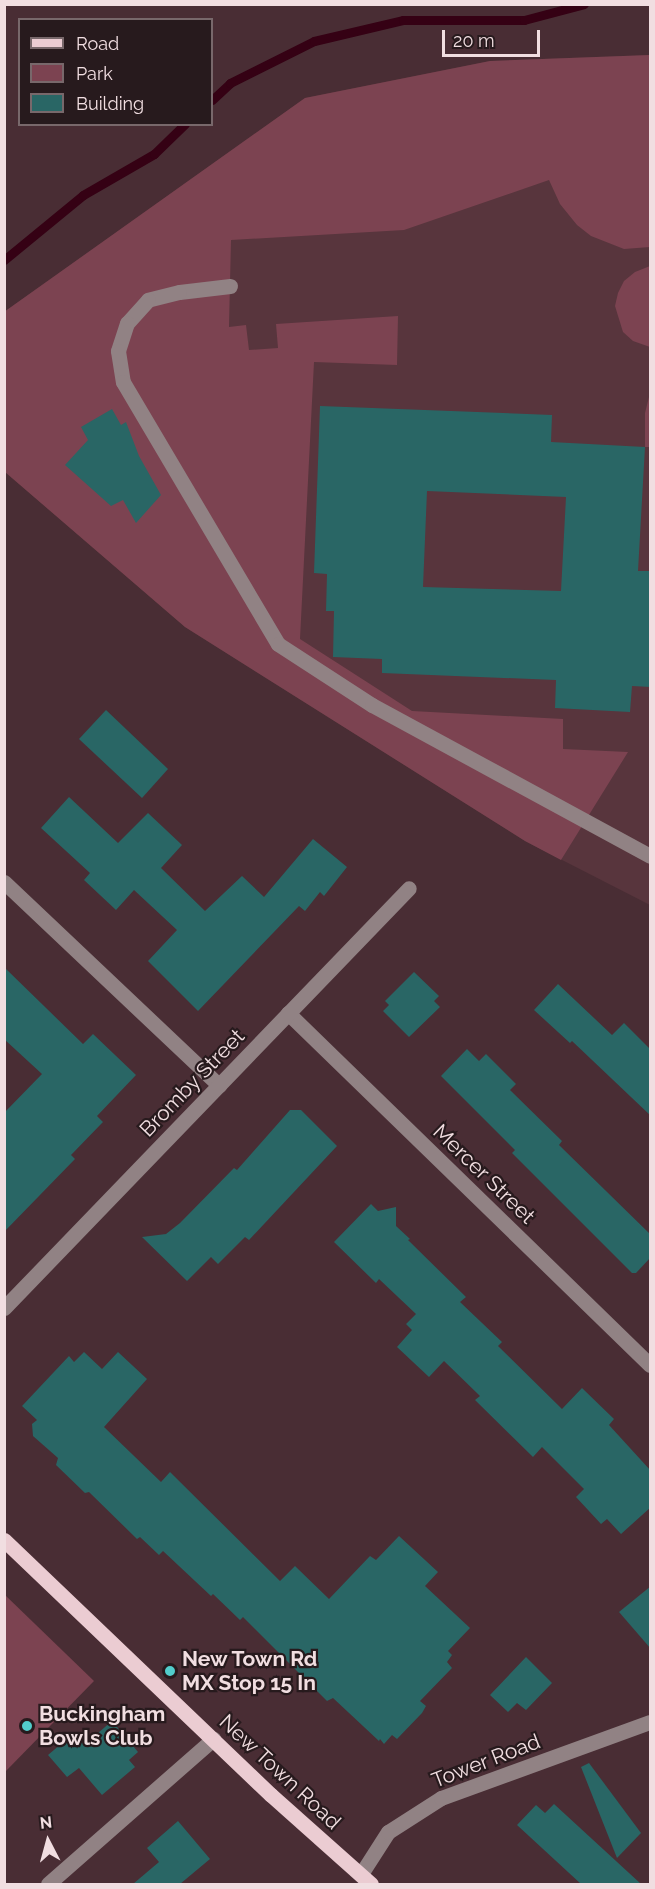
<!DOCTYPE html>
<html>
<head>
<meta charset="utf-8">
<style>
  body { margin:0 }
  #map { position:relative; width:655px; height:1889px; overflow:hidden; background:#492d34; font-family:Raleway,sans-serif }
  div>[style] { position:absolute }
  .built>* { inset:0; background:#58353d }
  .green>* { inset:0; background:#7c4351 }
  .stream>* { height:9px; margin:-4.5px; padding:0 4.5px; transform-origin:4.5px; border-radius:4.5px; background:#350114 }
  .building>* { inset:0; background:#296665 }
  .minor>* { height:15px; margin:-7.5px; padding:0 7.5px; transform-origin:7.5px; border-radius:7.5px; background:#918284 }
  .major>* { height:15px; margin:-7.5px; padding:0 7.5px; transform-origin:7.5px; border-radius:7.5px; background:#ebccd2 }
  .dots>* { width:16px; height:16px; translate:-50% -50%; box-sizing:border-box; border:3px solid #271a1d; border-radius:50% }
  span { translate:-50% -50%; white-space:nowrap; text-align:center; line-height:1.15; -webkit-text-stroke:4.5px #271a1d; paint-order:stroke }
  .street-label { font-size:21px; color:#f1dee1 }
  .poi-label { font-size:21px; color:#f1dee1; font-weight:700 }
  .left { translate:0 -50%; text-align:left }
  .frame { position:absolute; inset:0; border:6px solid #f1dee1; pointer-events:none }
  .legend { position:absolute; left:18px; top:18px; width:195px; height:108px; box-sizing:border-box; background:#271a1d; border:2px solid #78686b; margin:0; padding:8px 10px; list-style:none; font-size:18px; color:#f1dee1 }
  .legend li { display:flex; align-items:center; gap:12px; height:30px }
  .legend b { width:30px; border:2px solid #78686b }
  .north { position:absolute; left:18px; top:1811px; width:60px; height:60px; -webkit-text-stroke:4px #271a1d; paint-order:stroke; rotate:354deg; font-size:16px; font-weight:700; line-height:24px; text-align:center; color:#f1dee1 }
  .north::after { content:''; display:block; margin:auto; width:21px; height:27px; background:#f1dee1; clip-path:polygon(50% 0,100% 100%,50% 72%,0 100%) }
  .scale { position:absolute; left:442px; top:30px; width:98px; height:27px; box-sizing:border-box; border:3px solid #f1dee1; border-top:0; padding-left:8px; font-size:18px; line-height:21px; white-space:nowrap; color:#f1dee1; -webkit-text-stroke:4px #271a1d; paint-order:stroke }
</style>
</head>
<body>
<div id="map">
  <div class="built">
    <div style="clip-path:polygon(650px 55px,650px 905px,525px 841px,185px 627px,5px 472px,4px 312px,305px 98px,490px 61px)"></div>
  </div>
  <div class="green">
    <div style="clip-path:polygon(650px 55px,650px 247px,624px 249px,591px 236px,577px 225px,560px 204px,549px 180px,404px 230px,231px 240px,229px 327px,246px 325px,249px 350px,278px 348px,276px 324px,398px 316px,397px 365px,314px 362px,300px 639px,412px 711px,563px 719px,563px 749px,628px 752px,561px 860px,525px 841px,185px 627px,5px 472px,4px 312px,305px 98px,490px 61px)"></div>
    <div style="clip-path:polygon(650px 266px,650px 347px,633px 341px,623px 332px,615px 306px,618px 293px,624px 281px,635px 272px)"></div>
    <div style="clip-path:polygon(650px 393px,650px 447px,645px 447px,645px 413px)"></div>
    <div style="clip-path:polygon(5px 1595px,94px 1681px,5px 1772px,4px 1772px)"></div>
  </div>
  <div class="stream">
    <div style="left:212px;top:100px;width:25px;rotate:-43deg"></div>
    <div style="left:230px;top:83px;width:94px;rotate:-26.6deg"></div>
    <div style="left:314px;top:41px;width:91px;rotate:-13.3deg"></div>
    <div style="left:403px;top:20px;width:121px"></div>
    <div style="left:524px;top:20px;width:62px;rotate:-14.9deg"></div>
    <div style="left:4px;top:260px;width:102px;rotate:-39.4deg"></div>
    <div style="left:83px;top:195px;width:82px;rotate:-30deg"></div>
    <div style="left:154px;top:154px;width:43px;rotate:-44.1deg"></div>
  </div>
  <div class="building">
    <div style="clip-path:polygon(evenodd,320px 406px,552px 415px,551px 442px,645px 447px,638px 571px,651px 571px,651px 687px,632px 686px,630px 712px,555px 708px,556px 680px,382px 673px,382px 659px,333px 657px,334px 611px,326px 611px,327px 574px,314px 573px,320px 406px,427px 491px,566px 497px,561px 591px,423px 587px,427px 491px)"></div>
    <div style="clip-path:polygon(112px 409px,121px 425px,126px 422px,139px 456px,161px 495px,136px 523px,123px 500px,111px 506px,65px 465px,88px 440px,81px 427px)"></div>
    <div style="clip-path:polygon(106px 710px,168px 769px,142px 798px,79px 739px)"></div>
    <div style="clip-path:polygon(69px 797px,118px 843px,148px 813px,182px 845px,161px 868px,205px 911px,242px 876px,264px 897px,313px 839px,347px 867px,324px 896px,320px 892px,305px 911px,299px 906px,198px 1011px,148px 961px,177px 930px,134px 890px,116px 910px,84px 880px,90px 873px,41px 828px)"></div>
    <div style="clip-path:polygon(4px 967px,83px 1044px,93px 1034px,136px 1075px,97px 1116px,103px 1122px,71px 1155px,75px 1159px,4px 1232px,4px 1113px,42px 1074px,4px 1039px)"></div>
    <div style="clip-path:polygon(414px 972px,439px 996px,434px 1001px,440px 1007px,409px 1037px,383px 1011px,389px 1005px,385px 1001px)"></div>
    <div style="clip-path:polygon(558px 984px,612px 1035px,624px 1023px,651px 1050px,651px 1116px,572px 1041px,570px 1043px,534px 1010px)"></div>
    <div style="clip-path:polygon(467px 1049px,479px 1061px,486px 1054px,516px 1084px,510px 1090px,562px 1141px,559px 1145px,651px 1235px,651px 1257px,636px 1273px,632px 1273px,512px 1153px,515px 1150px,441px 1076px)"></div>
    <div style="clip-path:polygon(290px 1110px,301px 1110px,337px 1146px,249px 1240px,245px 1237px,218px 1264px,211px 1257px,187px 1281px,142px 1237px,166px 1234px,180px 1223px,234px 1168px,237px 1170px)"></div>
    <div style="clip-path:polygon(371px 1204px,378px 1211px,396px 1207px,396px 1226px,410px 1239px,408px 1240px,466px 1297px,460px 1302px,502px 1342px,498px 1346px,562px 1409px,582px 1388px,614px 1419px,609px 1425px,651px 1471px,651px 1507px,621px 1534px,607px 1519px,601px 1524px,576px 1497px,584px 1489px,542px 1447px,533px 1457px,475px 1400px,480px 1396px,444px 1361px,429px 1377px,397px 1347px,412px 1330px,406px 1324px,416px 1314px,379px 1279px,376px 1283px,334px 1242px)"></div>
    <div style="clip-path:polygon(84px 1352px,102px 1369px,118px 1352px,147px 1379px,104px 1427px,161px 1482px,170px 1472px,280px 1581px,295px 1566px,329px 1599px,370px 1556px,376px 1560px,399px 1536px,438px 1572px,425px 1586px,470px 1628px,448px 1651px,452px 1655px,447px 1662px,452px 1668px,420px 1701px,426px 1706px,422px 1713px,397px 1739px,392px 1735px,384px 1744px,380px 1739px,379px 1741px,333px 1698px,327px 1701px,243px 1617px,240px 1620px,213px 1594px,211px 1596px,163px 1551px,159px 1555px,140px 1537px,137px 1539px,89px 1492px,85px 1493px,56px 1465px,58px 1458px,33px 1436px,32px 1424px,37px 1420px,22px 1406px,69px 1356px,74px 1362px)"></div>
    <div style="clip-path:polygon(651px 1586px,651px 1649px,619px 1612px)"></div>
    <div style="clip-path:polygon(526px 1657px,552px 1683px,526px 1710px,517px 1703px,508px 1712px,490px 1695px)"></div>
    <div style="clip-path:polygon(112px 1721px,138px 1752px,129px 1760px,135px 1767px,102px 1795px,79px 1768px,67px 1777px,48px 1755px,74px 1733px,84px 1745px)"></div>
    <div style="clip-path:polygon(589px 1763px,641px 1833px,617px 1858px,581px 1767px)"></div>
    <div style="clip-path:polygon(554px 1804px,641px 1884px,581px 1884px,517px 1825px,536px 1805px,545px 1813px)"></div>
    <div style="clip-path:polygon(178px 1821px,210px 1859px,180px 1884px,133px 1884px,159px 1862px,147px 1848px)"></div>
  </div>
  <div class="minor">
    <div style="left:230px;top:286px;width:51px;rotate:173.3deg"></div>
    <div style="left:179px;top:292px;width:32px;rotate:166deg"></div>
    <div style="left:148px;top:300px;width:31px;rotate:132deg"></div>
    <div style="left:127px;top:323px;width:29px;rotate:108deg"></div>
    <div style="left:118px;top:351px;width:31px;rotate:81deg"></div>
    <div style="left:123px;top:382px;width:304px;rotate:59.4deg"></div>
    <div style="left:278px;top:644px;width:112px;rotate:33deg"></div>
    <div style="left:372px;top:705px;width:316px;rotate:28.5deg"></div>
    <div style="left:4px;top:882px;width:296px;rotate:43.4deg"></div>
    <div style="left:288px;top:1013px;width:505px;rotate:44.2deg"></div>
    <div style="left:4px;top:1308px;width:583px;rotate:-46.04deg"></div>
    <div style="left:361px;top:1874px;width:50px;rotate:-57.3deg"></div>
    <div style="left:388px;top:1832px;width:63px;rotate:-32.7deg"></div>
    <div style="left:441px;top:1798px;width:222px;rotate:-20deg"></div>
    <div style="left:48px;top:1884px;width:220px;rotate:-41.3deg"></div>
  </div>
  <div class="major">
    <div style="left:4px;top:1540px;width:369px;rotate:43.7deg"></div>
    <div style="left:271px;top:1795px;width:134px;rotate:41.7deg"></div>
  </div>
  <div class="dots">
    <div style="left:170px;top:1671px;background:#52cdcc"></div>
    <div style="left:27px;top:1726px;background:#52cdcc"></div>
  </div>
  <div class="street-label">
    <span style="left:192px;top:1083px;rotate:-46deg">Bromby Street</span>
    <span style="left:484px;top:1174px;rotate:44deg">Mercer Street</span>
    <span style="left:486px;top:1761px;rotate:-21deg">Tower Road</span>
    <span style="left:280px;top:1772px;rotate:43deg">New Town Road</span>
  </div>
  <div class="poi-label">
    <span class="left" style="left:182px;top:1671px">New Town Rd<br>MX Stop 15 In</span>
    <span class="left" style="left:39px;top:1726px">Buckingham<br>Bowls Club</span>
  </div>
  <div class="frame"></div>
  <ul class="legend">
  <li><b style="height:8px;background:#ebccd2"></b>Road</li>
  <li><b style="height:16px;background:#7c4351"></b>Park</li>
  <li><b style="height:16px;background:#296665"></b>Building</li>
  </ul>
  <div class="north">N</div>
  <div class="scale">20 m</div>
</div>
</body>
</html>
